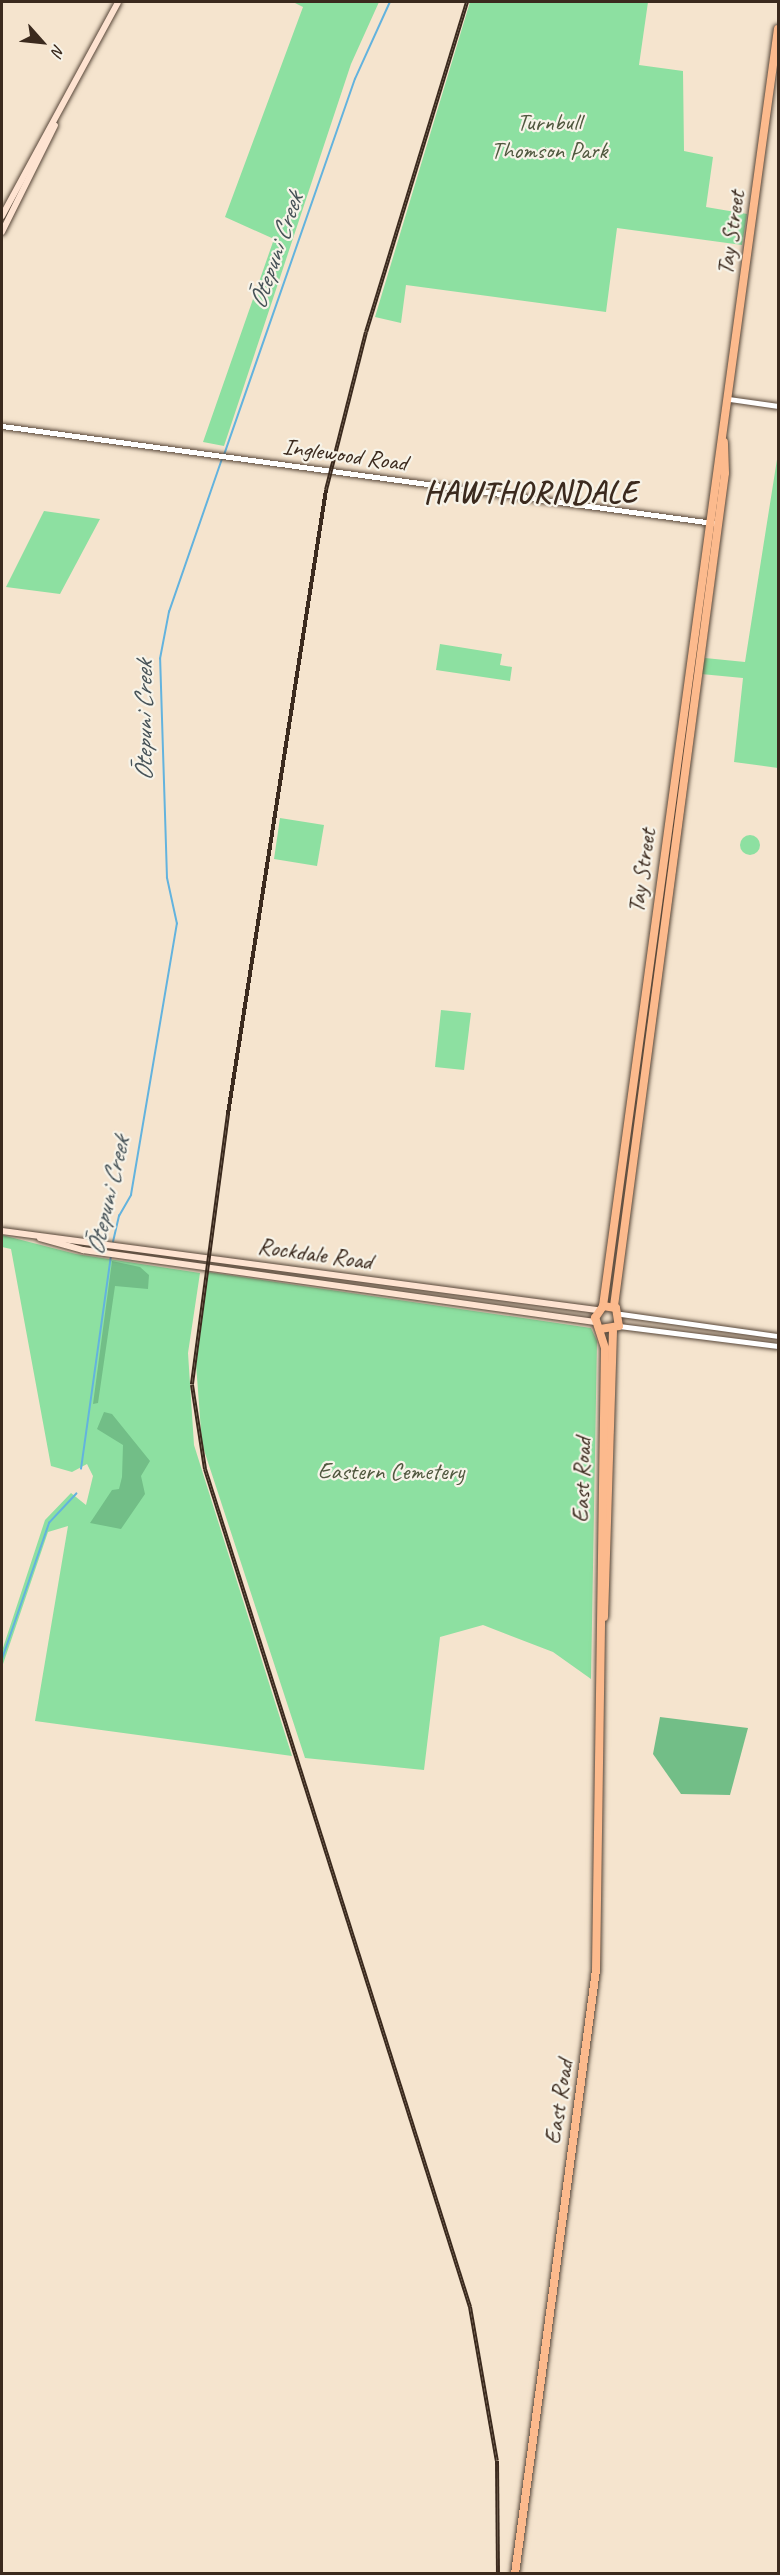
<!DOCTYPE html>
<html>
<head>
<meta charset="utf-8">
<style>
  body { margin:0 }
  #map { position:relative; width:780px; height:2575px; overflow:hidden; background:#f5e4ce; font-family:Caveat,sans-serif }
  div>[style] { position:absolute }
  .green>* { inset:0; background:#8de0a1 }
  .round { border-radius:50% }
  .forest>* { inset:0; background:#72be87 }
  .stream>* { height:1.5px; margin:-0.75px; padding:0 0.75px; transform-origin:0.75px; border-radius:0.75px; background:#63b3de }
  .roads { filter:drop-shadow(0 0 2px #574638) drop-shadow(0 0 2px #574638) }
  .tertiary>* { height:5px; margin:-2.5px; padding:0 2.5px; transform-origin:2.5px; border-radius:2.5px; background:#fff }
  .secondary>* { height:6px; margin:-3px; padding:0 3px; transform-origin:3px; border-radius:3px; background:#fee3d1 }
  .trunk>* { height:8px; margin:-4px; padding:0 4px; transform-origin:4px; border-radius:4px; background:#fcba8d }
  .rail>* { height:4px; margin-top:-2px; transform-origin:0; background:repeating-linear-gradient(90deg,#f7f3e8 0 4.5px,#3b2a1e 0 9px); box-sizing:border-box; border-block:2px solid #3b2a1e }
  span { translate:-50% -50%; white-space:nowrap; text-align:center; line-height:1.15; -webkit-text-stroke:4.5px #f7f3e8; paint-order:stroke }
  .park-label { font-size:24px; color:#50583f }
  .street-label { font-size:24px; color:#3b2a1e }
  .water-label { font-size:26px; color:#475358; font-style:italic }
  .district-label { font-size:30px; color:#3b2a1e; font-weight:700; letter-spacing:1.5px }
  .frame { position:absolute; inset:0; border:3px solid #3b2a1e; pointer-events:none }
  .north { position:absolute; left:12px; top:12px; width:60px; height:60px; -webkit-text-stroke:4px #f7f3e8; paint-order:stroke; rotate:117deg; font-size:16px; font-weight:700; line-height:24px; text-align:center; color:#3b2a1e }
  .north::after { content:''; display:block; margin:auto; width:21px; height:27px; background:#3b2a1e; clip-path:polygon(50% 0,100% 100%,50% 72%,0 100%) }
</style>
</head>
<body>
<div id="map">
  <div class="green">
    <div style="clip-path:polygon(293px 2px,379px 2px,351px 64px,224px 446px,203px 442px,274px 239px,225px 217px,303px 7px)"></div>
    <div style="clip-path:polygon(470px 2px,648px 2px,639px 65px,683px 71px,684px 151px,713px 157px,706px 207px,747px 214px,742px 245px,617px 228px,606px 312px,406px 285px,401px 323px,375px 317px)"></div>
    <div style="clip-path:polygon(778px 453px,778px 768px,734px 762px,743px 678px,701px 674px,705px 658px,745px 662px)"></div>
    <div style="clip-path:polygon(44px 511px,100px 519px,60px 594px,6px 587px)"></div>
    <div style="clip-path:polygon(440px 644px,502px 654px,500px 665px,512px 667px,510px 681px,436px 670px)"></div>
    <div style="clip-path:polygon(280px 818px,324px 825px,317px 866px,274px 859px)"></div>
    <div class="round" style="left:740px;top:835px;width:20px;height:20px"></div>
    <div style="clip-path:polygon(441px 1010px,471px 1013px,464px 1070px,435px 1067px)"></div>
    <div style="clip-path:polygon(2px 1235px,76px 1254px,200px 1273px,188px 1353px,194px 1445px,292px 1756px,35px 1721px,68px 1526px,48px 1532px,2px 1667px,2px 1651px,45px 1520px,71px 1493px,86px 1505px,93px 1476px,87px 1464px,72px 1472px,51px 1466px,11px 1249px,2px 1247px)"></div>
    <div style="clip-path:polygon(208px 1272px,591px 1328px,597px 1341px,591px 1679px,553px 1652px,483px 1625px,440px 1637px,424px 1770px,305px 1758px,202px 1444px,196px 1364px)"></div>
  </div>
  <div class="forest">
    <div style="clip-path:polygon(112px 1261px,140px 1267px,149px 1275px,148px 1289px,115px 1286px,98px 1403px,93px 1404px)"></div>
    <div style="clip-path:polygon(104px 1412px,112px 1414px,150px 1461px,141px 1476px,145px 1494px,121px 1529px,90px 1523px,112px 1490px,119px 1489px,122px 1477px,123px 1445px,97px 1429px)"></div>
    <div style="clip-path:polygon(660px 1717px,748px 1728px,730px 1795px,681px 1794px,653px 1754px)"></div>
  </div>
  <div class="stream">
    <div style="left:224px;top:455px;width:398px;rotate:-70.8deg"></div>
    <div style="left:355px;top:79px;width:85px;rotate:-65.6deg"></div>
    <div style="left:113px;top:1242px;width:27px;rotate:-77deg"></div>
    <div style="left:119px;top:1216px;width:24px;rotate:-60deg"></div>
    <div style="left:131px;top:1195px;width:275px;rotate:-80.4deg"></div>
    <div style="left:177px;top:924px;width:47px;rotate:-102.3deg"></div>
    <div style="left:167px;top:878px;width:219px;rotate:-91.8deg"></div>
    <div style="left:160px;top:659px;width:48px;rotate:-79.2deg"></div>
    <div style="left:169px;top:612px;width:162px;rotate:-70.9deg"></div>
    <div style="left:81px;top:1469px;width:215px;rotate:-82deg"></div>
    <div style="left:2px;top:1659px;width:144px;rotate:-70.9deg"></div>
    <div style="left:49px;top:1523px;width:40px;rotate:-47deg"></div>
  </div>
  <div class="roads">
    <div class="tertiary">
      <div style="left:729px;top:399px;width:49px;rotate:8.1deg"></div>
      <div style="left:2px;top:426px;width:718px;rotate:7.77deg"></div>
      <div style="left:621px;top:1314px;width:159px;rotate:8deg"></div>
      <div style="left:619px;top:1326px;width:160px;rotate:7.2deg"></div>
    </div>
    <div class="secondary">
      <div style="left:2px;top:216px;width:243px;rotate:-61.5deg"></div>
      <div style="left:2px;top:232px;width:119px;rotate:-63.6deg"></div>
      <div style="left:2px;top:1231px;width:600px;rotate:7.56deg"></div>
      <div style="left:40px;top:1238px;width:45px;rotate:15.6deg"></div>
      <div style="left:83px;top:1250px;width:517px;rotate:8deg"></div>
    </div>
    <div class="trunk">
      <div style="left:603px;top:1306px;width:1289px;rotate:-82.2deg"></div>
      <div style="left:614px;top:1306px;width:840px;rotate:-82.41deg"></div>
      <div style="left:725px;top:473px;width:31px;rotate:-92deg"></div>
      <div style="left:604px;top:1617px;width:286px;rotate:-88.2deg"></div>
      <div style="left:515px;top:2574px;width:609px;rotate:-82.36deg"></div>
      <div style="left:596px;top:1970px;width:622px;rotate:-89.17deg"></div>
      <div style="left:605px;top:1348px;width:32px;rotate:-108deg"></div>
      <div style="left:595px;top:1318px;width:14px;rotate:-56deg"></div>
      <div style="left:603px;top:1306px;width:13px;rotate:9deg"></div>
      <div style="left:616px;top:1308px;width:18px;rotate:81deg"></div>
      <div style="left:619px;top:1326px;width:19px;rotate:171deg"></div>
    </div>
  </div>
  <div class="rail">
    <div style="left:467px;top:2px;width:345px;rotate:107deg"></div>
    <div style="left:366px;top:332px;width:163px;rotate:104.2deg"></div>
    <div style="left:326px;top:490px;width:632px;rotate:98.93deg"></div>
    <div style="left:228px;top:1114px;width:273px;rotate:97.6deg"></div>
    <div style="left:192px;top:1385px;width:85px;rotate:81.2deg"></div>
    <div style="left:205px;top:1469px;width:879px;rotate:72.45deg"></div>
    <div style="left:470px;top:2307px;width:156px;rotate:80.1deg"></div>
    <div style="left:497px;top:2461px;width:113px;rotate:89.5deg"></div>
  </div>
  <div class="park-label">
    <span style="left:549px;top:137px">Turnbull<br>Thomson Park</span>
    <span style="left:391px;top:1472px">Eastern Cemetery</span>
  </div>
  <div class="street-label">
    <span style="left:731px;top:233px;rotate:-82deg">Tay Street</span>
    <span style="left:345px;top:455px;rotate:8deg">Inglewood Road</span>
    <span style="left:642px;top:871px;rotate:-82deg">Tay Street</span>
    <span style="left:315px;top:1254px;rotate:8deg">Rockdale Road</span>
    <span style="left:582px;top:1480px;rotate:-89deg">East Road</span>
    <span style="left:559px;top:2102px;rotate:-82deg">East Road</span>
  </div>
  <div class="water-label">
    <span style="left:276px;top:251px;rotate:-71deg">Ōtepuni Creek</span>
    <span style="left:144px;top:721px;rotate:-90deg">Ōtepuni Creek</span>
    <span style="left:108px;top:1196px;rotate:-77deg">Ōtepuni Creek</span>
  </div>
  <div class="district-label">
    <span style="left:531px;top:492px">HAWTHORNDALE</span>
  </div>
  <div class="frame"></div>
  <div class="north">N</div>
</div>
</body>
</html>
